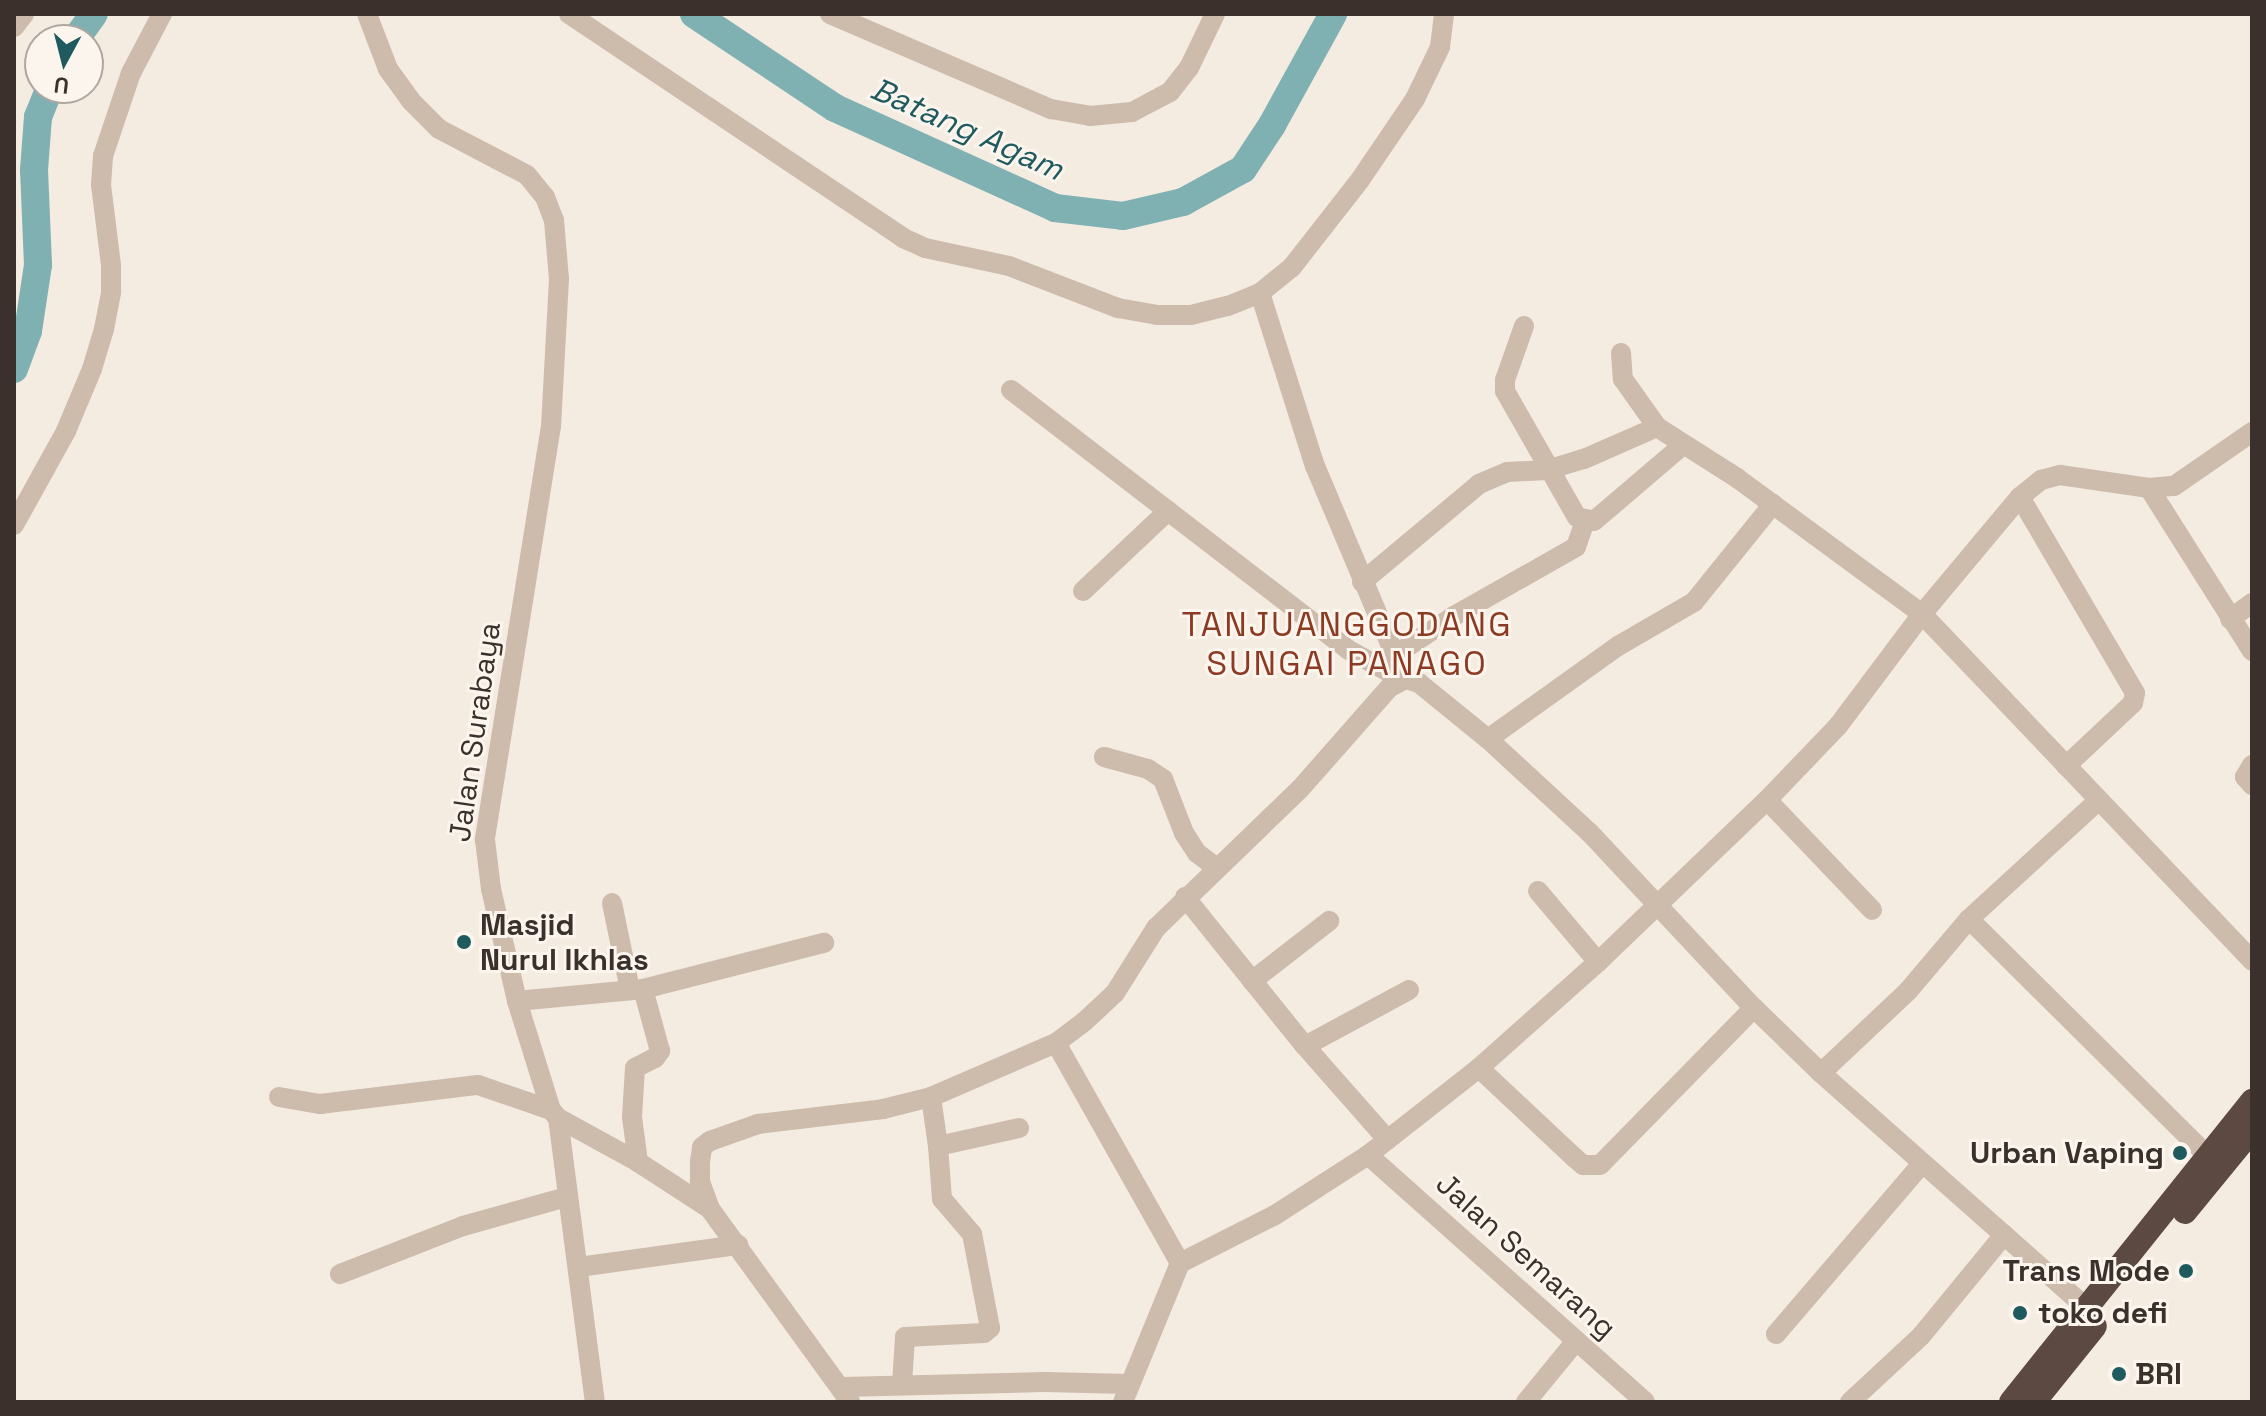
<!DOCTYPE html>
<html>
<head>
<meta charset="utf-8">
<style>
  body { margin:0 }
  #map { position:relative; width:2266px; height:1416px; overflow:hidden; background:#f4ebe1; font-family:"Space Grotesk",sans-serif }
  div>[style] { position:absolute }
  .river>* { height:28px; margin:-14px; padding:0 14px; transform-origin:14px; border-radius:14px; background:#7fb0b2 }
  .minor>* { height:20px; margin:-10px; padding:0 10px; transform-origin:10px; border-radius:10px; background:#cdbbac }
  .highway>* { height:24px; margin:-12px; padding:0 12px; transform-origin:12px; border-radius:12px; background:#5c4a42 }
  .dots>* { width:22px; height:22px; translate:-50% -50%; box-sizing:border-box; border:4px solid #fbf5ee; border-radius:50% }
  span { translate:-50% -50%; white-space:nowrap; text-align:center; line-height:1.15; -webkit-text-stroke:6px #fbf5ee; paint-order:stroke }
  .street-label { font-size:30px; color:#3b302b }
  .poi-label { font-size:30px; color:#3b302b; font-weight:700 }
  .left { translate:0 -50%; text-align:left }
  .right { translate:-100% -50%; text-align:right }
  .water-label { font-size:32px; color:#1f5a5e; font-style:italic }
  .quarter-label { font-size:34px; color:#8c3b22; letter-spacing:2px }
  .frame { position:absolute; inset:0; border:16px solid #3b302b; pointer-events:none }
  .north { position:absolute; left:24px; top:24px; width:80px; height:80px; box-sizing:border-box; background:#fbf5ee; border:2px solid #aea6a0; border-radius:50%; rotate:187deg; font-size:22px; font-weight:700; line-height:32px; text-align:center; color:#3b302b }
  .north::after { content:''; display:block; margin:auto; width:28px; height:36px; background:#1f5a5e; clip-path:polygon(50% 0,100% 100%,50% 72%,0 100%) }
</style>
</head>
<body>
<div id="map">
  <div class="river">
    <div style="left:694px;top:14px;width:169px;rotate:33.7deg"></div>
    <div style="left:835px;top:108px;width:242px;rotate:24.4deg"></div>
    <div style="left:1055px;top:208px;width:68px;rotate:6.7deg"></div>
    <div style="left:1123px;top:216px;width:62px;rotate:-13.1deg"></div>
    <div style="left:1183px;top:202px;width:68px;rotate:-28.8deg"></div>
    <div style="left:1243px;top:169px;width:53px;rotate:-56.6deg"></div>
    <div style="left:1272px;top:125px;width:127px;rotate:-61.2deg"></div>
    <div style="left:75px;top:40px;width:32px;rotate:-54deg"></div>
    <div style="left:14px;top:369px;width:40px;rotate:-69.8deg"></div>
    <div style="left:28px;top:331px;width:67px;rotate:-81.4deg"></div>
    <div style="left:38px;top:265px;width:95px;rotate:-92.4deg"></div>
    <div style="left:34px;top:170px;width:53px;rotate:-85.7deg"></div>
    <div style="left:38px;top:117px;width:31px;rotate:-68deg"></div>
  </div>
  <div class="minor">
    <div style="left:367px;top:14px;width:59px;rotate:69.1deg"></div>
    <div style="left:388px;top:69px;width:39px;rotate:54deg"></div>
    <div style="left:411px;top:101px;width:40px;rotate:45deg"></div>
    <div style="left:439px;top:129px;width:99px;rotate:27.6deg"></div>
    <div style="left:527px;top:175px;width:28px;rotate:51deg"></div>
    <div style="left:545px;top:197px;width:25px;rotate:69deg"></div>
    <div style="left:554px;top:220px;width:59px;rotate:85.2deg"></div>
    <div style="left:559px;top:279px;width:147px;rotate:93.1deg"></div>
    <div style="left:551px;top:426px;width:419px;rotate:99.1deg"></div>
    <div style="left:485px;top:840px;width:49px;rotate:83deg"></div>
    <div style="left:491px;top:889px;width:115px;rotate:76.9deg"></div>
    <div style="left:517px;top:1001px;width:114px;rotate:72.7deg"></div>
    <div style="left:551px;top:1110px;width:11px;rotate:49deg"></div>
    <div style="left:558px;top:1118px;width:91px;rotate:28.8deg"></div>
    <div style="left:638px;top:1162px;width:86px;rotate:33.1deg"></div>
    <div style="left:710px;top:1209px;width:238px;rotate:54deg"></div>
    <div style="left:569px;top:14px;width:402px;rotate:33.8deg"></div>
    <div style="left:903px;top:238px;width:24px;rotate:24deg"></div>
    <div style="left:925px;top:248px;width:86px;rotate:12.1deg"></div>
    <div style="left:1009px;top:266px;width:117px;rotate:21.1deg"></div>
    <div style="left:1118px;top:308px;width:39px;rotate:10deg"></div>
    <div style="left:1156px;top:315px;width:35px"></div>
    <div style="left:1191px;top:315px;width:38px;rotate:-14deg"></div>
    <div style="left:1228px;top:306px;width:35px;rotate:-22deg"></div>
    <div style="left:1260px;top:293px;width:41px;rotate:-39.1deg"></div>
    <div style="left:1292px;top:267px;width:110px;rotate:-52deg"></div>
    <div style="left:1360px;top:180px;width:98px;rotate:-55.8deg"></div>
    <div style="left:1415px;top:99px;width:58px;rotate:-64.3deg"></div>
    <div style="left:1440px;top:47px;width:33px;rotate:-83deg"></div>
    <div style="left:830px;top:14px;width:241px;rotate:23.3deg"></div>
    <div style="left:1051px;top:109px;width:40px;rotate:10deg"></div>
    <div style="left:1090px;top:116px;width:42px;rotate:-5.4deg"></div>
    <div style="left:1132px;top:112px;width:43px;rotate:-27.8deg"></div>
    <div style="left:1170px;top:92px;width:31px;rotate:-52deg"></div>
    <div style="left:1189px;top:68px;width:60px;rotate:-64.3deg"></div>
    <div style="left:14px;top:27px;width:16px;rotate:-52deg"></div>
    <div style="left:1260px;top:293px;width:182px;rotate:72.4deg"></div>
    <div style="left:1315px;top:466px;width:205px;rotate:67.1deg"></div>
    <div style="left:1524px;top:326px;width:57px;rotate:109.4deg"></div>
    <div style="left:1505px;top:380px;width:11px;rotate:90deg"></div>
    <div style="left:1505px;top:391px;width:145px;rotate:60.3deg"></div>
    <div style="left:1577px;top:517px;width:17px;rotate:13deg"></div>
    <div style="left:1594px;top:521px;width:117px;rotate:-40.5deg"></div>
    <div style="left:1621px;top:353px;width:26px;rotate:86deg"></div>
    <div style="left:1623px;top:379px;width:59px;rotate:54.7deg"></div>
    <div style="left:1657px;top:427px;width:95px;rotate:32.5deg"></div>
    <div style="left:1737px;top:478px;width:230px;rotate:36.3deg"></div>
    <div style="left:1922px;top:614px;width:479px;rotate:46.4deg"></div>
    <div style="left:1011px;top:390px;width:424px;rotate:37.6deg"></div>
    <div style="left:1347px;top:649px;width:58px;rotate:28.8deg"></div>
    <div style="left:2149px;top:488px;width:193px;rotate:57.7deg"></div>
    <div style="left:2020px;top:497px;width:227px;rotate:59.6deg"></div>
    <div style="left:2135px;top:693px;width:10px;rotate:101deg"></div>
    <div style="left:2133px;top:703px;width:92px;rotate:136.8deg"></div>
    <div style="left:14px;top:525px;width:107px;rotate:-61deg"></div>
    <div style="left:66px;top:431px;width:67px;rotate:-67.2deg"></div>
    <div style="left:92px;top:369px;width:42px;rotate:-73.3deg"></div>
    <div style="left:104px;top:329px;width:38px;rotate:-79deg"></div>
    <div style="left:111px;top:292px;width:27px;rotate:-90deg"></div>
    <div style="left:111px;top:265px;width:81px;rotate:-97.1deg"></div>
    <div style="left:101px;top:185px;width:29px;rotate:-86deg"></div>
    <div style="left:103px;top:156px;width:88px;rotate:-71.4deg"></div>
    <div style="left:131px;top:73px;width:67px;rotate:-62.3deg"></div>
    <div style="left:1362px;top:582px;width:153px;rotate:-39.9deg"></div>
    <div style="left:1479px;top:484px;width:30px;rotate:-23deg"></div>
    <div style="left:1507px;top:472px;width:40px;rotate:-2.9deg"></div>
    <div style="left:1547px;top:470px;width:39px;rotate:-17deg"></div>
    <div style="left:1584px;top:459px;width:80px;rotate:-23.7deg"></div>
    <div style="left:1083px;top:591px;width:117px;rotate:-43.3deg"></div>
    <div style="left:2230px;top:619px;width:27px;rotate:-36deg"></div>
    <div style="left:1397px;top:666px;width:11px;rotate:-100deg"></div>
    <div style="left:1395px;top:655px;width:71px;rotate:-33.5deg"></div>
    <div style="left:1454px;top:616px;width:140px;rotate:-29.5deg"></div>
    <div style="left:1576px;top:547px;width:28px;rotate:-71deg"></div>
    <div style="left:1488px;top:739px;width:160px;rotate:-35.6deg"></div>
    <div style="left:1618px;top:646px;width:88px;rotate:-30.1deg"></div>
    <div style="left:1694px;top:602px;width:126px;rotate:-51.1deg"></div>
    <div style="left:1104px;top:757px;width:46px;rotate:15.3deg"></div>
    <div style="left:1148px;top:769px;width:18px;rotate:34deg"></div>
    <div style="left:1163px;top:779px;width:58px;rotate:68.7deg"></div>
    <div style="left:1184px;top:833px;width:24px;rotate:57deg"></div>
    <div style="left:1197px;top:853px;width:25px;rotate:37deg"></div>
    <div style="left:2252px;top:765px;width:14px;rotate:120deg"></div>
    <div style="left:2245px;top:777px;width:11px;rotate:49deg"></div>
    <div style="left:1767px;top:800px;width:152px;rotate:46.3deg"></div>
    <div style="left:1538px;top:891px;width:93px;rotate:49.8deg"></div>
    <div style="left:1185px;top:897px;width:191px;rotate:51.2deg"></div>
    <div style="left:1305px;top:1046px;width:125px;rotate:48.6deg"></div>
    <div style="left:612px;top:903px;width:89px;rotate:78.3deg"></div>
    <div style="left:1969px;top:919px;width:337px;rotate:44.8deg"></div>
    <div style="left:1252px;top:981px;width:98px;rotate:-37.9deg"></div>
    <div style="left:517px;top:1001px;width:127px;rotate:-5.4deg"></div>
    <div style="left:643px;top:989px;width:187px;rotate:-14.3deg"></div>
    <div style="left:1056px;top:1043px;width:253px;rotate:60.6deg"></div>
    <div style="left:1305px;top:1046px;width:118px;rotate:-28.3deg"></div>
    <div style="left:1479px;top:1068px;width:132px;rotate:43.2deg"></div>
    <div style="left:1575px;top:1158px;width:11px;rotate:41deg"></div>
    <div style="left:1583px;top:1165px;width:17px"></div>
    <div style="left:1600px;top:1165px;width:220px;rotate:-45.6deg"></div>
    <div style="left:1821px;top:1073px;width:120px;rotate:-43.3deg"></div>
    <div style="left:1908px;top:991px;width:94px;rotate:-49.7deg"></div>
    <div style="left:1969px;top:919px;width:176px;rotate:-42.5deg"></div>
    <div style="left:279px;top:1097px;width:42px;rotate:9.7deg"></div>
    <div style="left:320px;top:1104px;width:159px;rotate:-6.9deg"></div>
    <div style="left:478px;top:1085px;width:77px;rotate:18.9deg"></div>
    <div style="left:931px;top:1097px;width:49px;rotate:81.9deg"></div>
    <div style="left:938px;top:1146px;width:83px;rotate:-12.5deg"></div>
    <div style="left:558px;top:1118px;width:286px;rotate:82.6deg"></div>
    <div style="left:1368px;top:1155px;width:371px;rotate:41.7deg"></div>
    <div style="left:638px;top:1162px;width:45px;rotate:-97.6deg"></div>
    <div style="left:632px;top:1117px;width:49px;rotate:-86.5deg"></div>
    <div style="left:635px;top:1068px;width:22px;rotate:-27deg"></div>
    <div style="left:655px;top:1058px;width:9px;rotate:-54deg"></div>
    <div style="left:660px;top:1051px;width:64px;rotate:-105.3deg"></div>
    <div style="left:710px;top:1209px;width:30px;rotate:-110deg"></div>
    <div style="left:700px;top:1181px;width:19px;rotate:-90deg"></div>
    <div style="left:700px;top:1162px;width:15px;rotate:-82deg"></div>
    <div style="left:702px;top:1147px;width:10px;rotate:-37deg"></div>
    <div style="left:710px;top:1141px;width:51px;rotate:-19.5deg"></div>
    <div style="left:758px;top:1124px;width:126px;rotate:-6.8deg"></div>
    <div style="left:883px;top:1109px;width:49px;rotate:-14deg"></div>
    <div style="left:931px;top:1097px;width:136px;rotate:-23.4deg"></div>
    <div style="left:1056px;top:1043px;width:36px;rotate:-37deg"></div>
    <div style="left:1085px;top:1021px;width:41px;rotate:-43deg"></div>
    <div style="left:1115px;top:993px;width:77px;rotate:-57.8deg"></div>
    <div style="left:1156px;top:928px;width:200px;rotate:-44deg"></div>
    <div style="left:1300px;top:789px;width:136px;rotate:-48.6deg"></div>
    <div style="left:1390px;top:687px;width:18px;rotate:-27deg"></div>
    <div style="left:1406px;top:679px;width:14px;rotate:17deg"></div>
    <div style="left:1419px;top:683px;width:89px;rotate:39.1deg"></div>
    <div style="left:1488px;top:739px;width:139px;rotate:42.7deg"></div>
    <div style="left:1590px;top:833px;width:240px;rotate:46.9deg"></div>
    <div style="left:1754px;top:1008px;width:93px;rotate:44.1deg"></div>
    <div style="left:1821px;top:1073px;width:356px;rotate:41.5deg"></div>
    <div style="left:579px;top:1267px;width:161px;rotate:-7.9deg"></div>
    <div style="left:340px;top:1274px;width:132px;rotate:-21.3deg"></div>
    <div style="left:463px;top:1226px;width:107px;rotate:-15.7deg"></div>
    <div style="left:1776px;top:1334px;width:223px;rotate:-49.4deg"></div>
    <div style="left:902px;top:1384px;width:47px;rotate:-86.3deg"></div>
    <div style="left:905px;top:1337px;width:79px;rotate:-2.9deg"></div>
    <div style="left:984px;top:1333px;width:8px;rotate:-40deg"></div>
    <div style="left:990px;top:1328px;width:96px;rotate:-100.8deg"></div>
    <div style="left:972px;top:1234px;width:46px;rotate:-130.6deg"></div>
    <div style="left:942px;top:1199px;width:53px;rotate:-94.3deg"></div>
    <div style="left:841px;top:1387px;width:203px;rotate:-1.4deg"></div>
    <div style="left:1044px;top:1382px;width:85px;rotate:1.3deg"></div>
    <div style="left:1123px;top:1402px;width:150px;rotate:-67.7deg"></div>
    <div style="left:1180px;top:1263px;width:106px;rotate:-26.8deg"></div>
    <div style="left:1275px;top:1215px;width:111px;rotate:-32.8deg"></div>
    <div style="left:1368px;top:1155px;width:141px;rotate:-38.1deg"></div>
    <div style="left:1479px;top:1068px;width:159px;rotate:-41.7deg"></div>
    <div style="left:1598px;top:962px;width:234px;rotate:-43.8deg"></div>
    <div style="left:1767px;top:800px;width:103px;rotate:-46.2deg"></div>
    <div style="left:1838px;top:726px;width:140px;rotate:-53.1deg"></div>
    <div style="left:1922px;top:614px;width:153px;rotate:-50.1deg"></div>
    <div style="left:2020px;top:497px;width:27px;rotate:-39deg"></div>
    <div style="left:2041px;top:480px;width:20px;rotate:-15deg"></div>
    <div style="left:2060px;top:475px;width:90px;rotate:8.3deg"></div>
    <div style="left:2149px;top:488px;width:25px;rotate:-5deg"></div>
    <div style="left:2174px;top:486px;width:95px;rotate:-34.7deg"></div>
    <div style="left:1526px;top:1402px;width:79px;rotate:-50.7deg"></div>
    <div style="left:1850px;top:1402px;width:97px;rotate:-42.9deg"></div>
    <div style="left:1921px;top:1336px;width:131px;rotate:-50.6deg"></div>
  </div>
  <div class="highway">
    <div style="left:2185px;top:1212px;width:106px;rotate:-50.7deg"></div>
    <div style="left:2011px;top:1402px;width:386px;rotate:-51.3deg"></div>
    <div style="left:2034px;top:1402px;width:97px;rotate:-51.2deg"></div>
  </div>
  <div class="dots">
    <div style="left:464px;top:942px;background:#1f5a5e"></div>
    <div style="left:2180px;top:1153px;background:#1f5a5e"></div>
    <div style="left:2186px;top:1271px;background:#1f5a5e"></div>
    <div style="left:2020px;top:1313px;background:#1f5a5e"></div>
    <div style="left:2119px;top:1374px;background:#1f5a5e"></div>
  </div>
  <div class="street-label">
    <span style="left:475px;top:732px;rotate:-82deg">Jalan Surabaya</span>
    <span style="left:1526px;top:1256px;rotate:42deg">Jalan Semarang</span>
  </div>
  <div class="poi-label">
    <span class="left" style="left:480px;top:942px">Masjid<br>Nurul Ikhlas</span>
    <span class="right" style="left:2164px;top:1153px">Urban Vaping</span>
    <span class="right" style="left:2170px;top:1271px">Trans Mode</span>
    <span class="left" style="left:2038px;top:1313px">toko defi</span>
    <span class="left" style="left:2135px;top:1374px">BRI</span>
  </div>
  <div class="water-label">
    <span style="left:967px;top:129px;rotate:24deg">Batang Agam</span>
  </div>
  <div class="quarter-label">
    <span style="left:1347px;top:644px">TANJUANGGODANG<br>SUNGAI PANAGO</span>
  </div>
  <div class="frame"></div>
  <div class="north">U</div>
</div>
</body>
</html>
